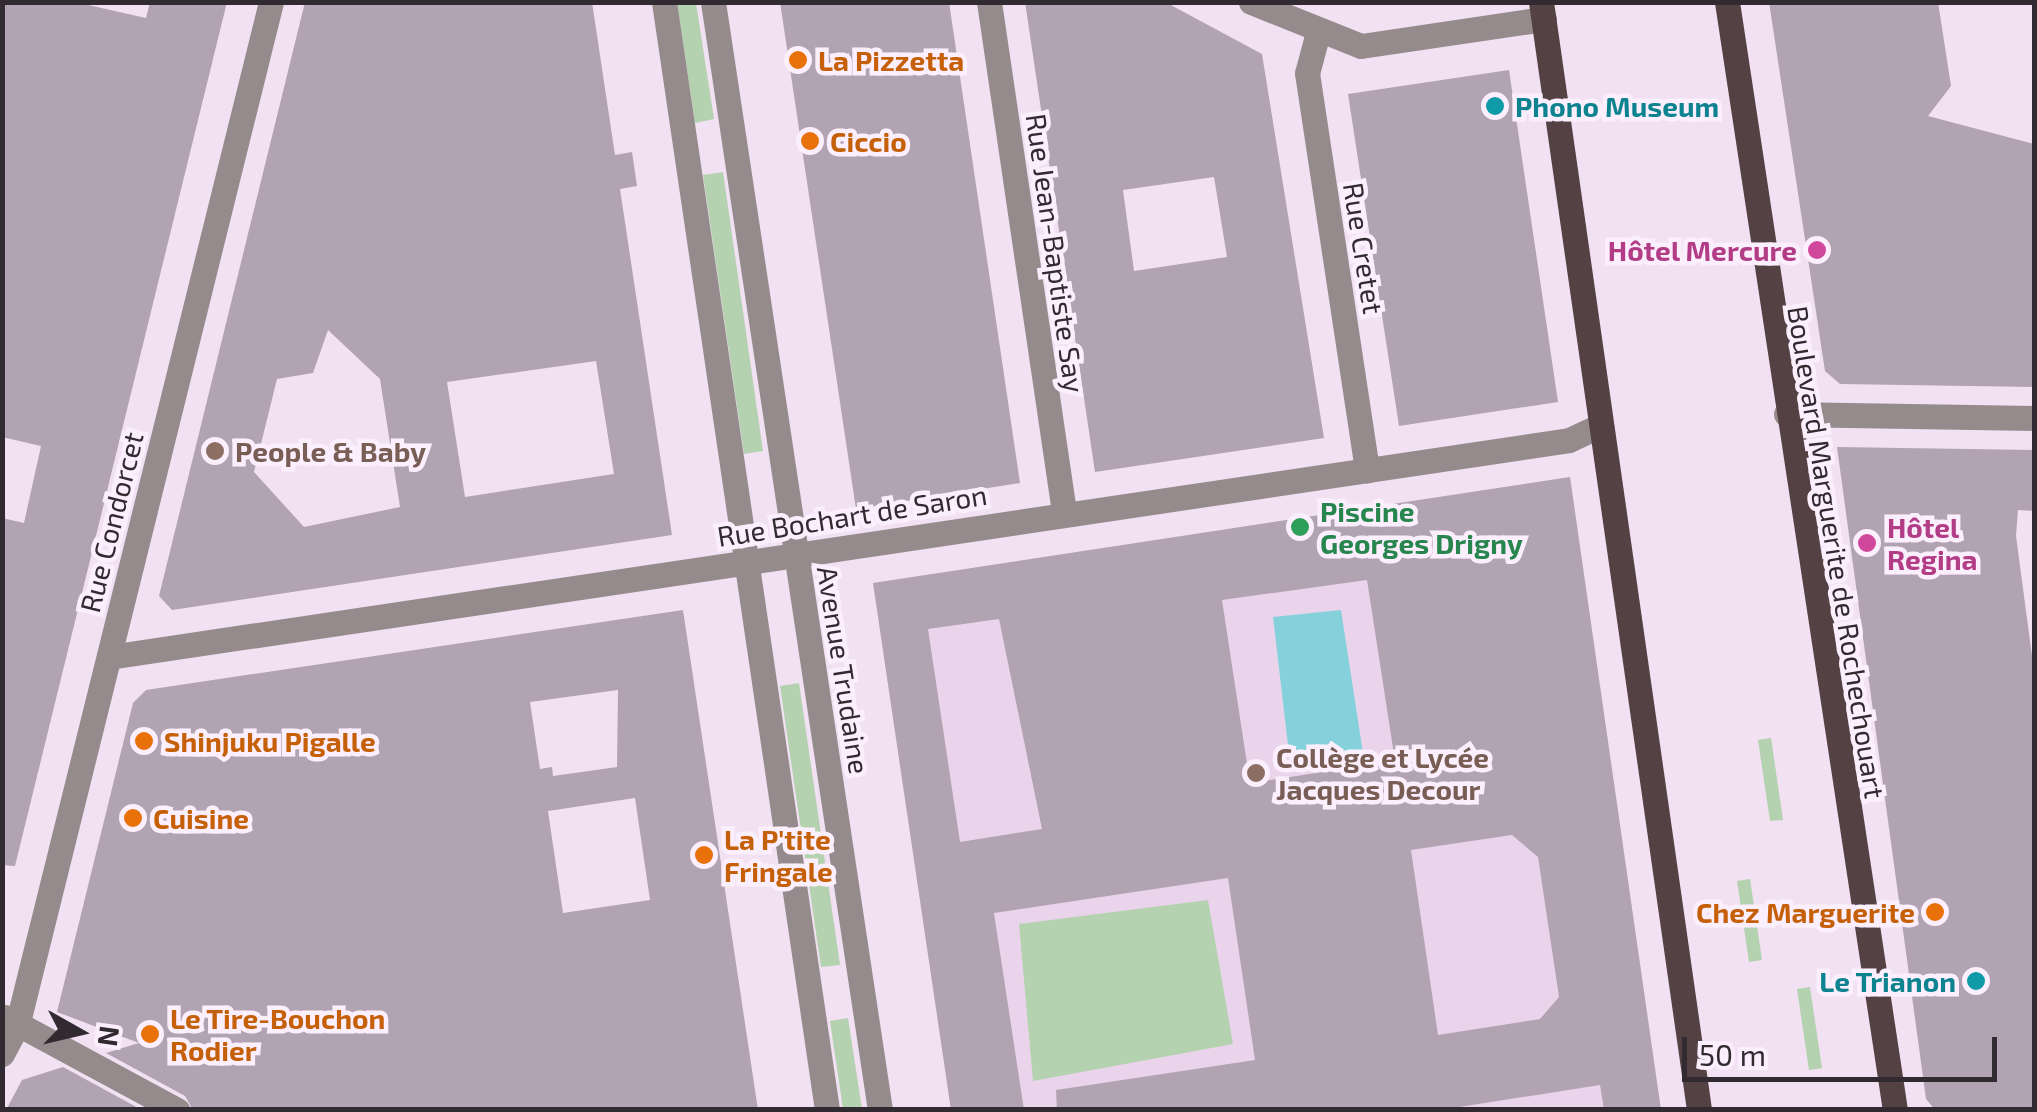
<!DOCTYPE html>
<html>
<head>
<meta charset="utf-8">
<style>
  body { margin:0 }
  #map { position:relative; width:2037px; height:1112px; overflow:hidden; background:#f1e1f2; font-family:"Exo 2",sans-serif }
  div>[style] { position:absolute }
  .built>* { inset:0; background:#ead4ec }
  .green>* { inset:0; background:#b4d2af }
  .water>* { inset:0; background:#84d1dc }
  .building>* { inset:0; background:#b2a3b3 }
  .minor>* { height:25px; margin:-12.5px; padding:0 12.5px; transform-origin:12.5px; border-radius:12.5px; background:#958b8c }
  .major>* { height:25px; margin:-12.5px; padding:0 12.5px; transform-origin:12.5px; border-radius:12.5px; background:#534144 }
  .dots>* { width:28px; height:28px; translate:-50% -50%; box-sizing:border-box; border:5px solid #fceffd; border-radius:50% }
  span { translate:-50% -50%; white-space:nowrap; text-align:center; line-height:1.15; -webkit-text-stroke:9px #fceffd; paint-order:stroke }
  .food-label { font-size:28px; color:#c56008; font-weight:700 }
  .left { translate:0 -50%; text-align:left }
  .right { translate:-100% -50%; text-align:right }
  .culture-label { font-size:28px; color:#0d838f; font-weight:700 }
  .street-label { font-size:28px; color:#312a31 }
  .hotel-label { font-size:28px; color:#b23c85; font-weight:700 }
  .education-label { font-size:28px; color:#785e54; font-weight:700 }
  .leisure-label { font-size:28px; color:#27864d; font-weight:700 }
  .frame { position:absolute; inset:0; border:5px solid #312a31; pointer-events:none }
  .north { position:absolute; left:30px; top:982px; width:100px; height:100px; -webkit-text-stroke:8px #fceffd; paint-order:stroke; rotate:98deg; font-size:28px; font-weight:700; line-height:40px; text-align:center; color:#312a31 }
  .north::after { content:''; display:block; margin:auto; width:35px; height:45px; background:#312a31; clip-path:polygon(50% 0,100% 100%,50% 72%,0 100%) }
  .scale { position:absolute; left:1682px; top:1037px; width:315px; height:45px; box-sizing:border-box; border:5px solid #312a31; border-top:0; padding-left:12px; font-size:30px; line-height:35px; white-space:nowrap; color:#312a31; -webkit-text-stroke:8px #fceffd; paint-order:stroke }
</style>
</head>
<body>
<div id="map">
  <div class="built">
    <div style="clip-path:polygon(1570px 477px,1661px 1109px,951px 1109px,873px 583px)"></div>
  </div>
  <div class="green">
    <div style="clip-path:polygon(677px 3px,696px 3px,714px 119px,695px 123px)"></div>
    <div style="clip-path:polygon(723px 172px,763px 451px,744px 454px,703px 175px)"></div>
    <div style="clip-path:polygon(799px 683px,840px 965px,821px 967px,780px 686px)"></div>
    <div style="clip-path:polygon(1771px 738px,1783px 820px,1770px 821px,1758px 740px)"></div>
    <div style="clip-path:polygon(1750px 879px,1762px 960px,1749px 962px,1737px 881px)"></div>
    <div style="clip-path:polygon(1208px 900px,1233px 1044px,1033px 1081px,1019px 924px)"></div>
    <div style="clip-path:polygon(1810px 987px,1822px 1068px,1809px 1070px,1797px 989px)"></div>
    <div style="clip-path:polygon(848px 1018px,862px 1109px,843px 1109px,830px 1021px)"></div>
  </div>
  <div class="water">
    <div style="clip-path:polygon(1341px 610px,1363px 753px,1290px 762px,1273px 617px)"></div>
  </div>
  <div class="building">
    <div style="clip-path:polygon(2px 2px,75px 2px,146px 18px,150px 2px,227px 2px,15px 866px,2px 865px,2px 518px,24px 523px,41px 446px,2px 437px)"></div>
    <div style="clip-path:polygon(evenodd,305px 2px,592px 2px,615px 155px,632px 152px,637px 186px,620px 189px,672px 535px,172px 610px,159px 596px,305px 2px,328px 330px,380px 379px,400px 507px,304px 527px,254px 472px,277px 379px,313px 373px,328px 330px,305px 2px,596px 361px,614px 474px,465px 497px,447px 382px,596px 361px)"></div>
    <div style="clip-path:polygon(780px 2px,949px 2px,1020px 483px,856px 509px)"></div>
    <div style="clip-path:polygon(evenodd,1025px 2px,1167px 3px,1262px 54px,1324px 438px,1095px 472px,1025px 2px,1214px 177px,1227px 257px,1134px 271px,1123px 190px,1214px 177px)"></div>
    <div style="clip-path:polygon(1769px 2px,1938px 2px,1951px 86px,1928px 116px,2034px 144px,2034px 387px,1840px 384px,1825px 371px)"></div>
    <div style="clip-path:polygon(1509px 70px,1558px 402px,1399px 426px,1348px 94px)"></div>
    <div style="clip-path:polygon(1837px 447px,2034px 450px,2034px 511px,2018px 510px,2016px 536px,2034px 671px,2034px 1110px,1935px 1110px,1926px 1099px)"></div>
    <div style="clip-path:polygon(evenodd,1570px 477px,1661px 1110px,1604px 1110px,1600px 1085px,1440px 1110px,1057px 1110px,1056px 1090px,1255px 1060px,1228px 878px,994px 913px,1024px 1110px,951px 1110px,873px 583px,1570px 477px,1367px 580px,1395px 761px,1250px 783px,1222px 600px,1367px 580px,1570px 477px,999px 619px,1042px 829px,960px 842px,928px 629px,999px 619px,1570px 477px,1512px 835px,1538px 857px,1559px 997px,1540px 1019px,1438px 1035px,1411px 850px,1512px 835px)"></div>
    <div style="clip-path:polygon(evenodd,683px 610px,758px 1110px,193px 1110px,185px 1096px,106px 1053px,139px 1043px,57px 1012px,133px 703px,146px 690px,683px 610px,618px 690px,617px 767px,553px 776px,552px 767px,540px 769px,530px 702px,618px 690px,683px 610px,635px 798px,650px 900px,563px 913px,548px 811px,635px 798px)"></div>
    <div style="clip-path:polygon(63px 1067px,142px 1110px,6px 1110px,22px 1080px)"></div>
  </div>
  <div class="minor">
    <div style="left:664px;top:2px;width:1120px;rotate:81.63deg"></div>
    <div style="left:713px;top:2px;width:1121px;rotate:81.43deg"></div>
    <div style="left:989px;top:2px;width:515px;rotate:81.63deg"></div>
    <div style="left:1251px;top:2px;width:118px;rotate:21.8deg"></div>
    <div style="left:1361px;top:46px;width:185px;rotate:-8.4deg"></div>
    <div style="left:1317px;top:36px;width:38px;rotate:105deg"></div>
    <div style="left:1307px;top:73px;width:402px;rotate:81.4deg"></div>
    <div style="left:1786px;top:414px;width:248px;rotate:0.9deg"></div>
    <div style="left:109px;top:657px;width:1476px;rotate:-8.45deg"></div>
    <div style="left:1569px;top:440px;width:35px;rotate:-25deg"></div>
    <div style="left:5px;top:1017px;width:196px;rotate:28.4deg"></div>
    <div style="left:2px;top:1054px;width:32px;rotate:-62deg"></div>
    <div style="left:17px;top:1026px;width:1055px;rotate:-76.07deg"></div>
  </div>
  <div class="major">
    <div style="left:1541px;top:2px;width:1119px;rotate:81.88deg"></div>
    <div style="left:1727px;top:2px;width:1121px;rotate:81.38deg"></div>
  </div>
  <div class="dots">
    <div style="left:798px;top:60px;background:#e8710a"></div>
    <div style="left:1495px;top:106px;background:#0f9aa8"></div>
    <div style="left:810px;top:141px;background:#e8710a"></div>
    <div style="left:1817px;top:250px;background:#d1479c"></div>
    <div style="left:215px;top:451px;background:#8d6e63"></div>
    <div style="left:1300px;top:527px;background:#2e9e5b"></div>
    <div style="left:1867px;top:543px;background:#d1479c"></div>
    <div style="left:144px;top:741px;background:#e8710a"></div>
    <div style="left:1256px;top:773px;background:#8d6e63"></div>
    <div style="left:133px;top:818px;background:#e8710a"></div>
    <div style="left:704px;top:855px;background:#e8710a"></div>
    <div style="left:1935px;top:912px;background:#e8710a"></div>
    <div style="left:1976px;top:981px;background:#0f9aa8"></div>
    <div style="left:150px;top:1034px;background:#e8710a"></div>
  </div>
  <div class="food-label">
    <span class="left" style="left:818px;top:60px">La Pizzetta</span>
    <span class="left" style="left:830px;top:141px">Ciccio</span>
    <span class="left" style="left:164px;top:741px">Shinjuku Pigalle</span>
    <span class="left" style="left:153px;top:818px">Cuisine</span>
    <span class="left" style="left:724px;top:855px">La P'tite<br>Fringale</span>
    <span class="right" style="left:1915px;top:912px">Chez Marguerite</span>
    <span class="left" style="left:170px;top:1034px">Le Tire-Bouchon<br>Rodier</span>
  </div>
  <div class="culture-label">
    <span class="left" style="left:1515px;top:106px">Phono Museum</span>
    <span class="right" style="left:1956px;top:981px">Le Trianon</span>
  </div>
  <div class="street-label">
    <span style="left:1364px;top:248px;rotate:81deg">Rue Cretet</span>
    <span style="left:1056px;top:253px;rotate:82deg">Rue Jean-Baptiste Say</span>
    <span style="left:852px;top:515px;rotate:-9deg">Rue Bochart de Saron</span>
    <span style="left:111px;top:522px;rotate:-76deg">Rue Condorcet</span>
    <span style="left:1837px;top:552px;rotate:81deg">Boulevard Marguerite de Rochechouart</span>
    <span style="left:844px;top:670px;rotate:81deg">Avenue Trudaine</span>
  </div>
  <div class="hotel-label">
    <span class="right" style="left:1797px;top:250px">Hôtel Mercure</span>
    <span class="left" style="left:1887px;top:543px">Hôtel<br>Regina</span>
  </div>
  <div class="education-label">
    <span class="left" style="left:235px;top:451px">People &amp; Baby</span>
    <span class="left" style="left:1276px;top:773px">Collège et Lycée<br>Jacques Decour</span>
  </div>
  <div class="leisure-label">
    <span class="left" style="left:1320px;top:527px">Piscine<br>Georges Drigny</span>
  </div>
  <div class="frame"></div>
  <div class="north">N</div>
  <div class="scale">50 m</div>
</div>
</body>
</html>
